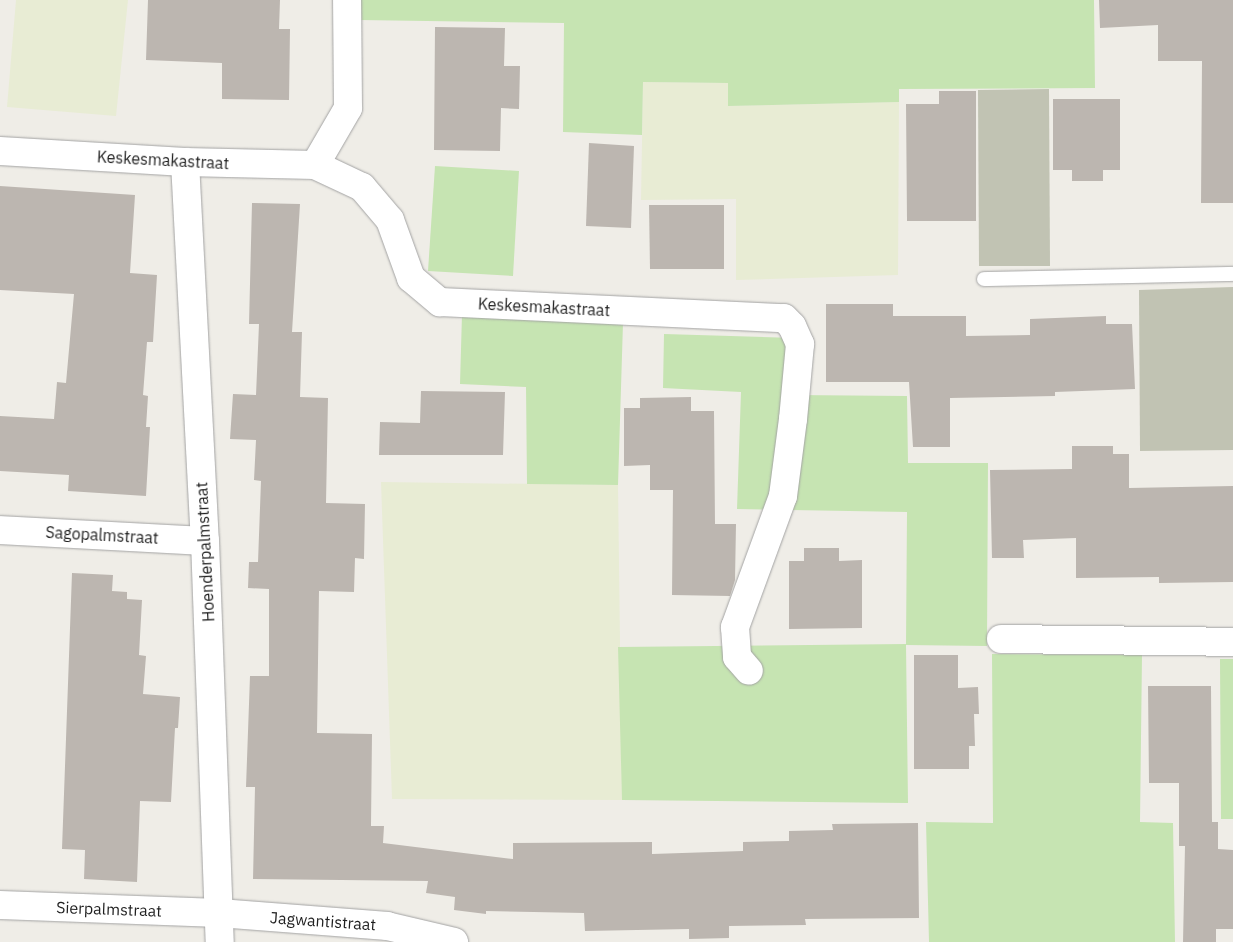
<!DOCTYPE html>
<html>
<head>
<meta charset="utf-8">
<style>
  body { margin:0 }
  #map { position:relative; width:1233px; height:942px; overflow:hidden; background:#efede7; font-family:"IBM Plex Sans",sans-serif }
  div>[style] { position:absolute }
  .construction>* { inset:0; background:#c1c3b3 }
  .farmland>* { inset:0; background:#e8ecd4 }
  .grass>* { inset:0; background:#c6e4b2 }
  .building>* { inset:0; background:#bcb6b0 }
  .roads { filter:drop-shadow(0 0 1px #a3a3a3) drop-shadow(0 0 1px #a3a3a3) }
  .lane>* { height:14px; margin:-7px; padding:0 7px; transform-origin:7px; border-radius:7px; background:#fff }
  .street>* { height:28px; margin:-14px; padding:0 14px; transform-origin:14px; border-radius:14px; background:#fff }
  span { translate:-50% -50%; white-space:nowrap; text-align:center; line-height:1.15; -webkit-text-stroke:4px #fff; paint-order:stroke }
  .street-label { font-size:16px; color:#1f1f1f }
</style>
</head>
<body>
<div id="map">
  <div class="construction">
    <div style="clip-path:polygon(1049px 89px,1050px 266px,979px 266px,978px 90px)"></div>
    <div style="clip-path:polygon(1233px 287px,1233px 450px,1140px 451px,1139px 290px)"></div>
  </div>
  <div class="farmland">
    <div style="clip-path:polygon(16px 0,128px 0,116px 116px,7px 107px)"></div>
    <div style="clip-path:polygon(643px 82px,728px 83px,729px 106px,899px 102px,898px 275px,736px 280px,736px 199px,641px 200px)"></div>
    <div style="clip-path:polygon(381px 482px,618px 485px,622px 800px,392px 799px)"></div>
  </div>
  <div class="grass">
    <div style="clip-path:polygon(360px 0,1094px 0,1095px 88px,899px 89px,899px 102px,728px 106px,728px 83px,643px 82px,642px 135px,563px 132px,564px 23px,360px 20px)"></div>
    <div style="clip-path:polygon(435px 166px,519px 171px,513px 276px,428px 271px)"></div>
    <div style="clip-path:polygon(462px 314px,623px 323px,618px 485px,527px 484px,526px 387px,460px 384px)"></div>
    <div style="clip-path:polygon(664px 334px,794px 338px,794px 395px,907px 396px,908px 463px,988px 463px,987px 646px,906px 645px,908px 803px,622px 800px,618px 647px,906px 644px,907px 512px,737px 509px,741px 392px,663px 388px)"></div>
    <div style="clip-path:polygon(992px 654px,1142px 655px,1140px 822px,1173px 823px,1175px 942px,929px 942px,926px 822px,993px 823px)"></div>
    <div style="clip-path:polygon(1220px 659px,1233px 659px,1233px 819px,1221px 819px)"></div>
  </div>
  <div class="building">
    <div style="clip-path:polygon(148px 0,280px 0,279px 29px,290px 29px,289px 100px,222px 99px,222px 63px,146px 60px)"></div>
    <div style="clip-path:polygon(1099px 0,1233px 0,1233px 203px,1201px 203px,1202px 61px,1158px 61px,1158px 25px,1100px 28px)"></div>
    <div style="clip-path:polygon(435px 27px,505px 28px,504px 66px,520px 66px,519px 109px,501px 108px,500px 151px,434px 150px)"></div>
    <div style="clip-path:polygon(939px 91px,976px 91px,976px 221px,907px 221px,906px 104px,939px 104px)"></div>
    <div style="clip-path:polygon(1053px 99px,1120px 99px,1120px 170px,1103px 170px,1103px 181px,1072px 181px,1072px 170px,1053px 170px)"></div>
    <div style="clip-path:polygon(589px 143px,634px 146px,631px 228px,586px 226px)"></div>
    <div style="clip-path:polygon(0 186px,135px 195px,130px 273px,157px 275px,153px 342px,147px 342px,143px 395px,148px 396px,146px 427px,150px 427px,146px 496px,68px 491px,69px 475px,0 471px,0 416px,54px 419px,57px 382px,66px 383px,74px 294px,0 290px)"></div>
    <div style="clip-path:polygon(252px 203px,300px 204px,292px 332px,302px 332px,300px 397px,328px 398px,326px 503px,365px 504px,364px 559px,355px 558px,354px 592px,319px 591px,317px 733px,372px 734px,371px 826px,384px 826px,383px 843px,513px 859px,513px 843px,652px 842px,652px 854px,743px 851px,743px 842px,789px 841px,789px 831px,833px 830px,832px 824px,918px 823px,919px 918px,805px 919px,806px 925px,729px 926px,729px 938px,689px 939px,689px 929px,585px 931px,584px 913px,486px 911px,486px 914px,454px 910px,455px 897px,426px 893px,428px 881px,253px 879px,255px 787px,246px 787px,250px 676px,269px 676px,269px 589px,248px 588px,249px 562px,258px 562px,261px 481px,254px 480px,256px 440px,230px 439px,233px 394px,256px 395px,259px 324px,249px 324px)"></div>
    <div style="clip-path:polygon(649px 205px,724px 205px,724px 269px,650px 269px)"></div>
    <div style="clip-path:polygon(826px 304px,893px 304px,893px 316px,966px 316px,966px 336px,1030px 335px,1030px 319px,1106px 316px,1106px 324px,1132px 324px,1135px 389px,1055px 392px,1055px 396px,950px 398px,950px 447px,913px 447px,909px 382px,826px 382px)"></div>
    <div style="clip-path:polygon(421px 391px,505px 392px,503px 455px,379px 455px,380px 422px,420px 423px)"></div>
    <div style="clip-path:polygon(691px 397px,691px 411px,714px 411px,715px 524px,736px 524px,735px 580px,730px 596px,672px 595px,673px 490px,650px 490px,650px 465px,624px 466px,624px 408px,640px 408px,640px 398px)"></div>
    <div style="clip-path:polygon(1072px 446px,1113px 446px,1113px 454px,1129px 454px,1129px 488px,1233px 486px,1233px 582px,1159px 583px,1159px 577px,1076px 578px,1076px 538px,1023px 540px,1024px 558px,992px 558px,990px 470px,1072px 469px)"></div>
    <div style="clip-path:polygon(804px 548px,839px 548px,839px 561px,862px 560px,862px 628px,789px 629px,789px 561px,804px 561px)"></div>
    <div style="clip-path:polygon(72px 573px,113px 575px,112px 591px,127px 592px,127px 599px,142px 600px,139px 655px,146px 656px,143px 694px,180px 697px,178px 728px,175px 728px,171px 802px,140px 801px,137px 882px,84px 879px,85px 850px,62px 849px)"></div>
    <div style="clip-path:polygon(914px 655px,958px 655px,958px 688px,978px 687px,979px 714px,974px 714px,975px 746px,969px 746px,969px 769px,914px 769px)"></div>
    <div style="clip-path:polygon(1148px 686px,1211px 686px,1212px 822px,1218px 822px,1218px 849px,1233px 850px,1233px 929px,1216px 929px,1216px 942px,1183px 942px,1185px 846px,1179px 846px,1179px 783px,1149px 783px)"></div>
  </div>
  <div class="roads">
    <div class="lane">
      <div style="left:984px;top:279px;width:249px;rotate:-1.2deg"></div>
    </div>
    <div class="street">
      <div style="left:0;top:151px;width:185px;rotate:3.4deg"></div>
      <div style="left:185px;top:162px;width:130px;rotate:1.3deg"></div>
      <div style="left:315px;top:165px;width:52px;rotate:25.1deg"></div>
      <div style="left:362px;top:187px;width:43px;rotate:49.7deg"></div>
      <div style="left:390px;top:220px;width:62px;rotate:70.1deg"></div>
      <div style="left:411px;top:278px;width:38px;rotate:40deg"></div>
      <div style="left:440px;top:302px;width:344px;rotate:2.7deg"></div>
      <div style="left:784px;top:318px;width:11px;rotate:45deg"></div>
      <div style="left:792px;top:326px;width:20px;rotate:66deg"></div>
      <div style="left:800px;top:344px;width:75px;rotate:95.3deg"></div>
      <div style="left:793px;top:419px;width:78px;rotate:97.4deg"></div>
      <div style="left:783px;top:496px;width:140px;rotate:110.1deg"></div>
      <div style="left:735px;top:627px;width:30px;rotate:86deg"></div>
      <div style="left:737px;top:657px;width:18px;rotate:49deg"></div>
      <div style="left:185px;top:162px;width:380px;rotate:87deg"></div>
      <div style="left:205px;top:541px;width:401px;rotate:87.9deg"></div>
      <div style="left:315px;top:165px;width:66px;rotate:-59.9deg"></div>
      <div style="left:348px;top:108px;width:108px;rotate:-90.5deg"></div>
      <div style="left:0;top:530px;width:205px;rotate:3.1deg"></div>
      <div style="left:1001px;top:639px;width:232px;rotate:0.7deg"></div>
      <div style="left:0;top:905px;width:219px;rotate:2.1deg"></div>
      <div style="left:219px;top:913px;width:169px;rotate:4.4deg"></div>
      <div style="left:387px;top:926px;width:69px;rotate:13.4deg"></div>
    </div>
  </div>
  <div class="street-label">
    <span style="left:163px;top:160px;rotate:3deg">Keskesmakastraat</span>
    <span style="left:544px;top:307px;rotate:3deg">Keskesmakastraat</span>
    <span style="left:102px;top:535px;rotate:3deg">Sagopalmstraat</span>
    <span style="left:205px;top:552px;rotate:-93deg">Hoenderpalmstraat</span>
    <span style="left:109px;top:909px;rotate:2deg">Sierpalmstraat</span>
    <span style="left:323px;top:921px;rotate:4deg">Jagwantistraat</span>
  </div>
</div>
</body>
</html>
